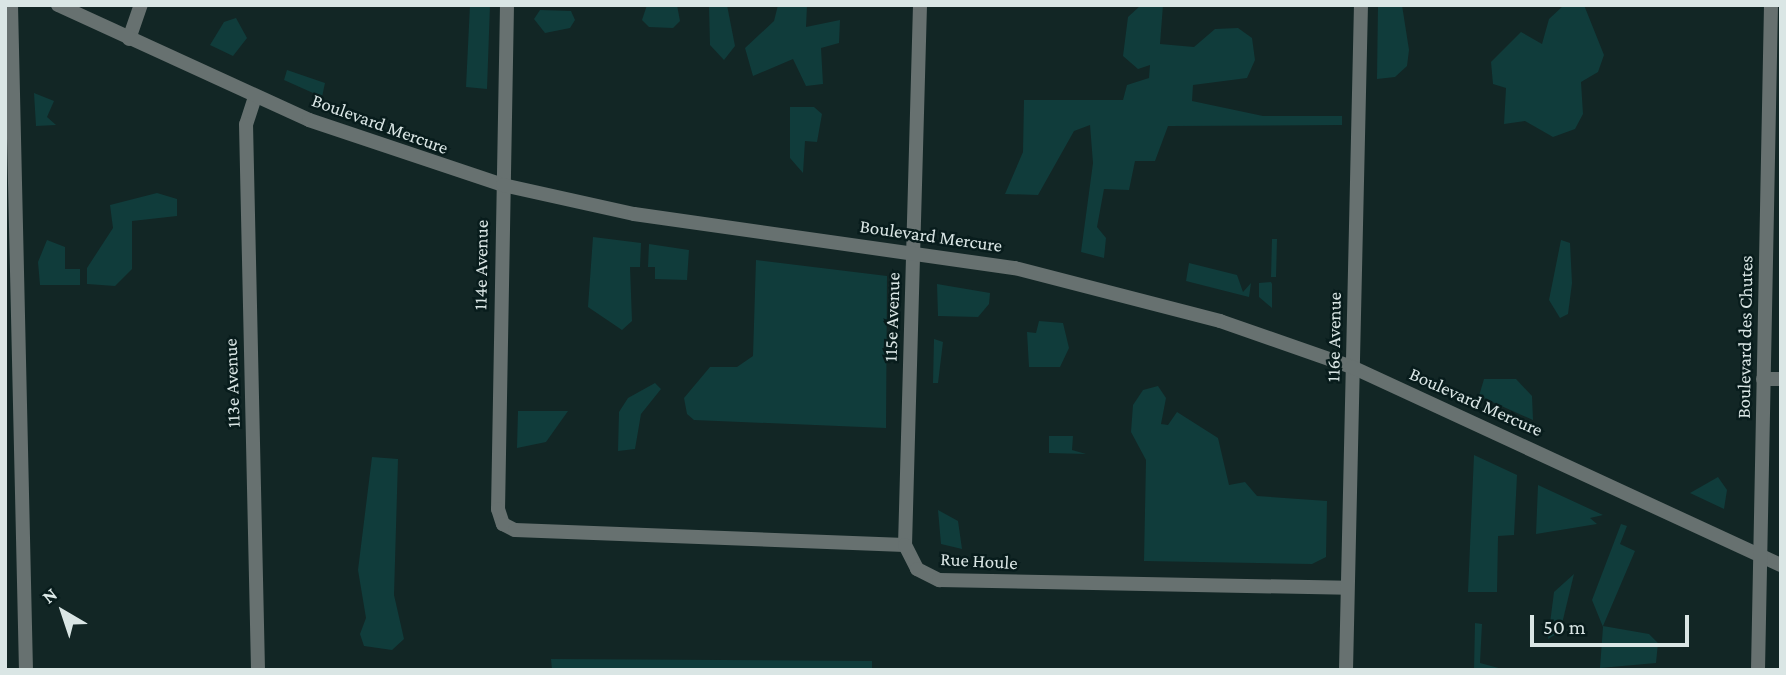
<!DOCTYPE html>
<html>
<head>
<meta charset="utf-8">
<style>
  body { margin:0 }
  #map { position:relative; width:1786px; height:675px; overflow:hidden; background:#122625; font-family:"Crimson Pro",serif }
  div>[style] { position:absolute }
  .green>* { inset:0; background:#103c3b }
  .minor>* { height:14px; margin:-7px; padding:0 7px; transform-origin:7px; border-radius:7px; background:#677170 }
  .tertiary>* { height:14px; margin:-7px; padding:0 7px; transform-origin:7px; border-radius:7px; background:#677170 }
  span { translate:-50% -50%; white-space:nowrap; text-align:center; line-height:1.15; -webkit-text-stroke:5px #081c1c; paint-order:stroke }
  .street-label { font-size:19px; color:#dae6e5 }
  .frame { position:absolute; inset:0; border:7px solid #dae6e5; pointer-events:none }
  .north { position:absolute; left:28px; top:577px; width:70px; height:70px; -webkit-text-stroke:5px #081c1c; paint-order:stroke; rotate:321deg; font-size:19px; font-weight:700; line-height:28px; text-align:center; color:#dae6e5 }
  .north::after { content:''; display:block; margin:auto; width:24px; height:32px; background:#dae6e5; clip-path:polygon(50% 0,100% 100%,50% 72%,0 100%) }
  .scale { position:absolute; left:1530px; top:615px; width:159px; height:32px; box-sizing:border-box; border:4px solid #dae6e5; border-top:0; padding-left:9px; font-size:21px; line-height:24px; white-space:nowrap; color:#dae6e5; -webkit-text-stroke:5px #081c1c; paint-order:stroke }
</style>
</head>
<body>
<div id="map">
  <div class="green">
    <div style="clip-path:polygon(470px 5px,490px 5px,487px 89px,466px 87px)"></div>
    <div style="clip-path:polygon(647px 5px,677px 5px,680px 21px,673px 28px,649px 27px,642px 20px)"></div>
    <div style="clip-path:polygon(709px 5px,727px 5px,735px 46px,724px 60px,710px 45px)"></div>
    <div style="clip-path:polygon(778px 5px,807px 5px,806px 27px,840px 20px,839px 43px,821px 48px,823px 84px,806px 86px,793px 59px,753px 76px,745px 48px,774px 21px)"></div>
    <div style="clip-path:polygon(1141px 5px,1163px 5px,1160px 44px,1194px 47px,1215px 29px,1238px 28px,1252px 38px,1255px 60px,1247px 78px,1193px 85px,1192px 101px,1263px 116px,1342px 116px,1342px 125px,1168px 126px,1155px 161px,1135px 161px,1129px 190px,1104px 189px,1097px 227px,1106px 238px,1104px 258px,1081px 252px,1093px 163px,1090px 125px,1074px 131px,1038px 195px,1005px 194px,1023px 152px,1024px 100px,1123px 100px,1127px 85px,1149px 78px,1150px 65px,1138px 69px,1123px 56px,1128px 17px)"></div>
    <div style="clip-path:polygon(1378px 5px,1402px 5px,1409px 50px,1407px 66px,1395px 77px,1377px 79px)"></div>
    <div style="clip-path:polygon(1564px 5px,1584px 5px,1604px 55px,1598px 72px,1581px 82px,1583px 114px,1575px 129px,1553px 137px,1525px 121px,1504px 124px,1506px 88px,1493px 84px,1491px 62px,1521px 32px,1542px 44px,1549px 19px)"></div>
    <div style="clip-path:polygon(540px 10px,571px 11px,575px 20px,570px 28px,545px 33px,534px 19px)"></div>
    <div style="clip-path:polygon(236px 18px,247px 38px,233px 56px,210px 45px,224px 22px)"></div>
    <div style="clip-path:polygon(287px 70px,325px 83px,322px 97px,284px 80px)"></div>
    <div style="clip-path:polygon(34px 93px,54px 101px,47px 117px,56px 125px,36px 126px)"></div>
    <div style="clip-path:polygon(790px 107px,814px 107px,822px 114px,817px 142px,805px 141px,803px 173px,790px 158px)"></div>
    <div style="clip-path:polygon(157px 193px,177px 199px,177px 216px,132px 221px,132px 269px,115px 286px,87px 284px,87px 268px,113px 228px,110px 205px)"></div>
    <div style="clip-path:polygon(593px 237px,641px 243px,640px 267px,630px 267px,632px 321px,622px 330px,588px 307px)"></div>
    <div style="clip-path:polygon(1272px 239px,1277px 239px,1276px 277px,1271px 277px)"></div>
    <div style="clip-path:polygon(47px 240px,65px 247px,65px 269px,80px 269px,80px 285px,40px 285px,38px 262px)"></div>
    <div style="clip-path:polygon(1561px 240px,1570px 243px,1572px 283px,1568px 314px,1560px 318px,1549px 300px)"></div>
    <div style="clip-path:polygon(649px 244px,689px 250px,687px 280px,655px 279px,655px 267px,648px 267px)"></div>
    <div style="clip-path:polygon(756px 260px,887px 276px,886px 428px,694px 420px,687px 414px,684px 398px,710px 367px,737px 367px,753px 356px)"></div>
    <div style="clip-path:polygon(1189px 263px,1237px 275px,1243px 292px,1251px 283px,1249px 297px,1186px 281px)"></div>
    <div style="clip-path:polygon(1271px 282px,1272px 284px,1272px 308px,1259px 297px,1259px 283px)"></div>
    <div style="clip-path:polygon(937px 284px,990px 293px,989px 304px,978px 317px,938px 316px)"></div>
    <div style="clip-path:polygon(1039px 321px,1063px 323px,1069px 348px,1060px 367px,1029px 367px,1027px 332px,1036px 333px)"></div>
    <div style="clip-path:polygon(934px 339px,943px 342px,938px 383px,933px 383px)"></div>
    <div style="clip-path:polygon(1484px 379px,1516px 379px,1532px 396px,1533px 420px,1479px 396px)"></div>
    <div style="clip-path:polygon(655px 383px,661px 389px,641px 414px,635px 449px,618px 451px,619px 412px,628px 398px)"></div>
    <div style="clip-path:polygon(1158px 386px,1166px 398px,1161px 424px,1168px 425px,1177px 412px,1218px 438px,1229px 485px,1245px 482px,1257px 496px,1327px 501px,1326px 557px,1312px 564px,1144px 561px,1146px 460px,1131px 432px,1133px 405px,1143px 390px)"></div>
    <div style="clip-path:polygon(518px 411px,568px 411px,546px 442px,517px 448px)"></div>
    <div style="clip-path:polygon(1049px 436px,1073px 436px,1072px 450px,1086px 454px,1049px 453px)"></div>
    <div style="clip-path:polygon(1474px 455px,1517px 475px,1514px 535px,1498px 536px,1497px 592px,1468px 592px)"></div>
    <div style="clip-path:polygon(372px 457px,398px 459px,394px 595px,404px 639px,392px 650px,364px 646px,360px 634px,366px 618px,358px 570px)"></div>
    <div style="clip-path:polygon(1718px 477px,1727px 490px,1724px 509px,1690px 493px)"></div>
    <div style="clip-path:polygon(1538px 485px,1603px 515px,1590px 518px,1597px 524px,1536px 534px)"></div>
    <div style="clip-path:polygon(938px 510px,958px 521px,962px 549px,941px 544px)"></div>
    <div style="clip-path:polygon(1621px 524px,1627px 526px,1620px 544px,1635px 551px,1603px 626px,1649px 634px,1658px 643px,1656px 663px,1600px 668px,1603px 627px,1592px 600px)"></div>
    <div style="clip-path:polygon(1574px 574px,1560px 632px,1548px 639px,1554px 592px)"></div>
    <div style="clip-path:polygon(1475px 623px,1482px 624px,1480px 663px,1506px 670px,1474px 670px)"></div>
    <div style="clip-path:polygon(551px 659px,872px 661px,872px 670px,552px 670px)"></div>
  </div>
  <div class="minor">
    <div style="left:11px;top:5px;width:665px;rotate:88.71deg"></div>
    <div style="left:507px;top:5px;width:504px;rotate:91.02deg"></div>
    <div style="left:498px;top:509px;width:16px;rotate:72deg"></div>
    <div style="left:503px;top:524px;width:13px;rotate:27deg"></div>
    <div style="left:515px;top:530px;width:390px;rotate:2.2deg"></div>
    <div style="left:920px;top:5px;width:540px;rotate:91.59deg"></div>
    <div style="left:905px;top:545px;width:27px;rotate:63deg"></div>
    <div style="left:917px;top:569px;width:25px;rotate:27deg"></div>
    <div style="left:939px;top:580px;width:408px;rotate:1.1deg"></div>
    <div style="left:129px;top:39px;width:36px;rotate:-71deg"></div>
    <div style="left:255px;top:97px;width:28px;rotate:108deg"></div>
    <div style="left:246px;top:124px;width:546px;rotate:88.74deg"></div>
    <div style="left:1763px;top:379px;width:18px"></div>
    <div style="left:1346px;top:670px;width:665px;rotate:-88.71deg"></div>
  </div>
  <div class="tertiary">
    <div style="left:58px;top:5px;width:276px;rotate:24.6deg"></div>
    <div style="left:309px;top:120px;width:205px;rotate:18.5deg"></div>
    <div style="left:503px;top:185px;width:134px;rotate:12.5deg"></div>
    <div style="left:634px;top:214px;width:385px;rotate:8.1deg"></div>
    <div style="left:1015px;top:268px;width:212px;rotate:14.5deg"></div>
    <div style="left:1220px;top:321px;width:140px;rotate:19.2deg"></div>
    <div style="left:1352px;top:367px;width:472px;rotate:24.8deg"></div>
    <div style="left:1758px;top:670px;width:665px;rotate:-88.88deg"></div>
  </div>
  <div class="street-label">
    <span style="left:380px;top:124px;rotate:20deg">Boulevard Mercure</span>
    <span style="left:931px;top:236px;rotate:8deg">Boulevard Mercure</span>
    <span style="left:481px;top:265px;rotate:-89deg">114e Avenue</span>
    <span style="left:892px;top:317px;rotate:-88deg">115e Avenue</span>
    <span style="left:1334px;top:337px;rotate:-89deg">116e Avenue</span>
    <span style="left:1745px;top:337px;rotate:-89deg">Boulevard des Chutes</span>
    <span style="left:232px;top:383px;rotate:-92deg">113e Avenue</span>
    <span style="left:1476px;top:402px;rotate:24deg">Boulevard Mercure</span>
    <span style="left:979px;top:561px;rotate:3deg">Rue Houle</span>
  </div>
  <div class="frame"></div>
  <div class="north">N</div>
  <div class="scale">50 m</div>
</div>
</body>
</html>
